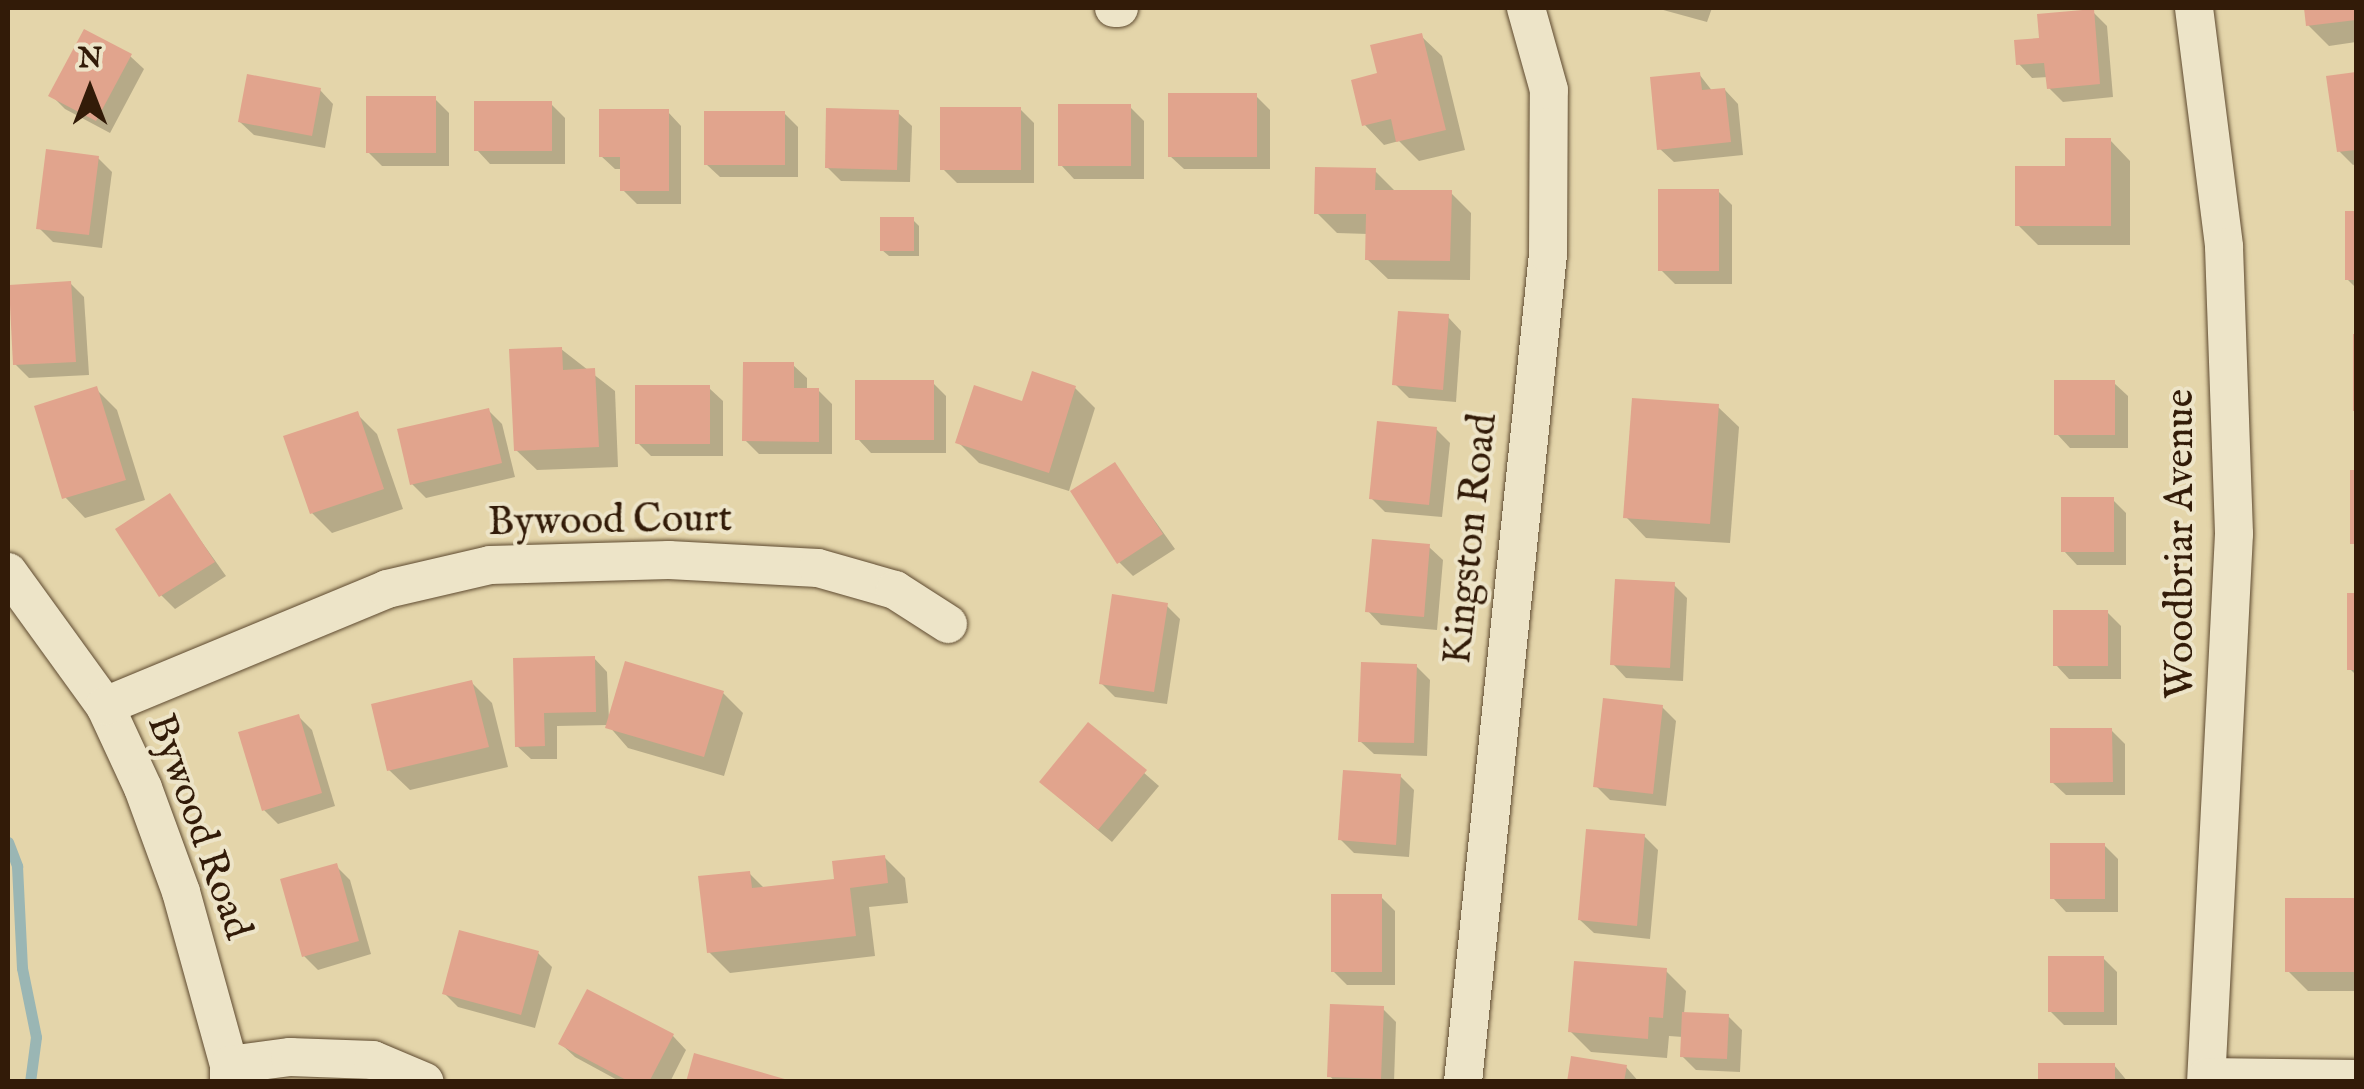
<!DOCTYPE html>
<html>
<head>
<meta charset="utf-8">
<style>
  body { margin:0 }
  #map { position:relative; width:2364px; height:1089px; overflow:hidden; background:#e4d5aa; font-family:"IM FELL English",serif }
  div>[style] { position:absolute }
  .shadow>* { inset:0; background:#0003 }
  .stream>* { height:11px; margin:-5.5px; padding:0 5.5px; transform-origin:5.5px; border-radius:5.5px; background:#9ab6b4 }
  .building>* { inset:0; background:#e1a48d }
  .roads { filter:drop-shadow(0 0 2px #5e4a30) drop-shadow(0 0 2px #5e4a30) }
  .street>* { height:38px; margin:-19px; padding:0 19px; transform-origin:19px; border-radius:19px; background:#ede4c8 }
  span { translate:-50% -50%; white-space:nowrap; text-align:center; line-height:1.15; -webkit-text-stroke:8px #ede4c8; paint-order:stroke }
  .street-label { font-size:40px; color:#321b08 }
  .frame { position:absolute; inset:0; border:10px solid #321b08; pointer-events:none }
  .north { position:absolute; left:40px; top:40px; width:100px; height:100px; -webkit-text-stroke:8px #ede4c8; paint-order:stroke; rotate:0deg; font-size:28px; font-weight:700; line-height:40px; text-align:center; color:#321b08 }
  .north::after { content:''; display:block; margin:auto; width:35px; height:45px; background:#321b08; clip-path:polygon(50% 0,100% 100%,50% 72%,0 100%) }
</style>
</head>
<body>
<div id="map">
  <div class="shadow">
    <div style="clip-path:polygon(1656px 8px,1712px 8px,1707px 22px)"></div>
    <div style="clip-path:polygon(2306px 8px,2356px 8px,2356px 42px,2329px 46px,2308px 25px)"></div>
    <div style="clip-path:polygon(2093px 12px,2107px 26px,2113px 97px,2063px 102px,2049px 88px,2048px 77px,2032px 78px,2019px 64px,2042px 40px)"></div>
    <div style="clip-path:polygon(1421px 36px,1442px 56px,1465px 150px,1419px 161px,1399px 141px,1384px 145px,1364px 124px,1380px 75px)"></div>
    <div style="clip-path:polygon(130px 56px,144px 69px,110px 133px,65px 109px,51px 95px)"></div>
    <div style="clip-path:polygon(1699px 74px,1713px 92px,1725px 90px,1738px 104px,1743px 155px,1674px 162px,1660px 149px)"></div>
    <div style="clip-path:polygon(2356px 74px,2356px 164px,2353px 165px,2339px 151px,2329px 78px)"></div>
    <div style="clip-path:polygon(320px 90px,333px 104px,325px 148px,254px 135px,240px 122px)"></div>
    <div style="clip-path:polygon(1256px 96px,1270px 110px,1270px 169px,1184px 169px,1170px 156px)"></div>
    <div style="clip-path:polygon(435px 99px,449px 113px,449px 166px,382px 166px,368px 152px)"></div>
    <div style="clip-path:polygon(551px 104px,565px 118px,565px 164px,490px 164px,477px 150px)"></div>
    <div style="clip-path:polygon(1130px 107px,1144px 121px,1144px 179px,1074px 179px,1061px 165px)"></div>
    <div style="clip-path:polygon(1020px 109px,1034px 123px,1034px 183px,957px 183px,943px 169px)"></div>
    <div style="clip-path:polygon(668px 112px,681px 126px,681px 204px,637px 204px,623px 190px,623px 169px,615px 169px,601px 156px)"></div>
    <div style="clip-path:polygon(784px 113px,798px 127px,798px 177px,720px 177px,706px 164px)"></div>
    <div style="clip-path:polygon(898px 113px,912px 126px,910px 182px,841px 181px,827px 167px)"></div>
    <div style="clip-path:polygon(2110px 140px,2130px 161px,2130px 245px,2038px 245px,2018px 225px,2068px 168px)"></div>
    <div style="clip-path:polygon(98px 158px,112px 172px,102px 248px,53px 242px,39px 228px)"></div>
    <div style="clip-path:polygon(1375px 171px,1396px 192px,1451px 193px,1471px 213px,1470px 280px,1388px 279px,1367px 259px,1368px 234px,1337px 233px,1317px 213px)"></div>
    <div style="clip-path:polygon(1718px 191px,1732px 205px,1732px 284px,1675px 284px,1661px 270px)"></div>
    <div style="clip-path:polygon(2347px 213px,2356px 213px,2356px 288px,2347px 279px)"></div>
    <div style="clip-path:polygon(913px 220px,919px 226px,919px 256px,889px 256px,882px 250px)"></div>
    <div style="clip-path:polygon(70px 283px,84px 297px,89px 375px,29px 378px,15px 364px)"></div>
    <div style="clip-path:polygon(1448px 317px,1461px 331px,1456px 402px,1409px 398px,1395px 384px)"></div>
    <div style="clip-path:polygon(561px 349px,615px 391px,618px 467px,537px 470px,516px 450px)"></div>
    <div style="clip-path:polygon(793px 365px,807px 378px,807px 390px,818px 390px,832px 404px,832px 454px,759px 454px,745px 440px)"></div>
    <div style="clip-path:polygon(933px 383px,946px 396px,946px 453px,871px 453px,858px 439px)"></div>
    <div style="clip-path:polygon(2114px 383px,2128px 396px,2128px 448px,2070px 448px,2057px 434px)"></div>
    <div style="clip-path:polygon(709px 388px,723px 401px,723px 456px,651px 456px,637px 442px)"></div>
    <div style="clip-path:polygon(1075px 388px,1095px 408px,1069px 491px,979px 463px,958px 442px,1024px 404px)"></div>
    <div style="clip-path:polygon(96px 389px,117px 410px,145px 500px,85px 518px,65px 497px)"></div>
    <div style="clip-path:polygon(1718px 407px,1739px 427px,1730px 543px,1646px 538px,1626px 517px)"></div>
    <div style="clip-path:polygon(488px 410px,502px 424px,515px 477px,426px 498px,412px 484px)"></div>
    <div style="clip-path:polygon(357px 414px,377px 434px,403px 509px,332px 533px,312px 513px)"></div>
    <div style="clip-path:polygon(1436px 429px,1450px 443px,1442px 517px,1385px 512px,1371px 498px)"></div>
    <div style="clip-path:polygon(1115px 465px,1175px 549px,1133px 576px,1119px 562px)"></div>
    <div style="clip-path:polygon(169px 496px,226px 576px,175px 609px,161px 595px)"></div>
    <div style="clip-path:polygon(2112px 499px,2126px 513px,2126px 565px,2077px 565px,2064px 551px)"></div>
    <div style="clip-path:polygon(1429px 547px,1443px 560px,1437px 630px,1381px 625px,1368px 611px)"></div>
    <div style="clip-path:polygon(1673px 584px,1687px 598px,1683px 681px,1626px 678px,1613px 664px)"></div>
    <div style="clip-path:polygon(2350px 595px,2356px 595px,2356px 675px,2350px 669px)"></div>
    <div style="clip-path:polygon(1166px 605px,1180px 619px,1167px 704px,1115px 697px,1101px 683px)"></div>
    <div style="clip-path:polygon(2107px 612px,2121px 626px,2121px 679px,2069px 679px,2056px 665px)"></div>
    <div style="clip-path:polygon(594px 658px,607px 672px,609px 720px,723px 693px,743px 713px,724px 776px,628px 748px,608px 725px,557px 726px,557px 759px,531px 759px,517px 746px,515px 660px)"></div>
    <div style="clip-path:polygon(1416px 666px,1430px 680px,1427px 756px,1374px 754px,1360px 741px)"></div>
    <div style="clip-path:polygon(471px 682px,492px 703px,508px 767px,410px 790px,389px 770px)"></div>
    <div style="clip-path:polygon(1662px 707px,1676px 721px,1666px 806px,1610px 800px,1596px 786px)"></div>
    <div style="clip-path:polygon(298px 716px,312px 730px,335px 806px,278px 824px,264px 810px)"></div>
    <div style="clip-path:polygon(1089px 725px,1159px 786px,1112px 842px,1056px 795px)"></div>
    <div style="clip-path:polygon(2111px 730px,2125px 744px,2125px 795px,2066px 795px,2052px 782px)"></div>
    <div style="clip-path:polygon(1400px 776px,1414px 790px,1409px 857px,1354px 853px,1340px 839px)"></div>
    <div style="clip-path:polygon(1644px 836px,1658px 850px,1650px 939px,1594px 933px,1580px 920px)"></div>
    <div style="clip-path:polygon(2104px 845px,2118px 859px,2118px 912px,2066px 912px,2053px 898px)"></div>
    <div style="clip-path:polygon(884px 857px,905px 878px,908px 903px,869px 907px,875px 956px,730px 973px,709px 952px,749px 873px,765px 889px,837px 881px)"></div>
    <div style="clip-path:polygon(336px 866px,350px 880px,371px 954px,318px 970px,304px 956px)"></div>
    <div style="clip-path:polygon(1381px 897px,1395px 911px,1395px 985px,1347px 985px,1333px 971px)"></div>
    <div style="clip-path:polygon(2288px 901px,2356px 901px,2356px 991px,2308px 991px,2288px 971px)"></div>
    <div style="clip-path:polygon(538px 953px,552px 967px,535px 1028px,458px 1007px,445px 994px)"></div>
    <div style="clip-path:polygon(2103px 958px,2117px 972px,2117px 1025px,2064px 1025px,2050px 1011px)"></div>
    <div style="clip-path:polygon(1666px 971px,1686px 991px,1684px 1014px,1728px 1016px,1742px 1030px,1740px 1072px,1696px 1070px,1682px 1056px,1683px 1037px,1669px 1036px,1667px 1058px,1591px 1052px,1570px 1031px)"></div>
    <div style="clip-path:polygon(1383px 1009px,1396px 1022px,1394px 1082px,1335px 1082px,1330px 1076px)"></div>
    <div style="clip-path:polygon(673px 1036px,686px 1050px,670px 1082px,621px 1082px,575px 1057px,561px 1044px)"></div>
    <div style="clip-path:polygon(2114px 1065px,2128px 1082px,2040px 1082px)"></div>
    <div style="clip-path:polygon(1626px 1067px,1639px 1082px,1570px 1082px)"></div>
  </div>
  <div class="stream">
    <div style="left:8px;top:842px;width:26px;rotate:69deg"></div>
    <div style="left:17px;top:866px;width:102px;rotate:87.2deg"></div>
    <div style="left:22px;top:968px;width:70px;rotate:78.5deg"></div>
    <div style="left:36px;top:1037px;width:45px;rotate:97.6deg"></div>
  </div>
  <div class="building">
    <div style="clip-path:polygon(2304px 8px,2356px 8px,2356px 20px,2306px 26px)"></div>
    <div style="clip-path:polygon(2094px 9px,2100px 84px,2047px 89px,2044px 63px,2016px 65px,2014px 40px,2039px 38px,2037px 14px)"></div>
    <div style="clip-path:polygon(84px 29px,132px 54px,96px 121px,48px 96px)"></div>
    <div style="clip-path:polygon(1422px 33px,1446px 130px,1396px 142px,1391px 119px,1362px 126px,1351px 80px,1377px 73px,1370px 45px)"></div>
    <div style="clip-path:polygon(1700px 72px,1702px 90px,1725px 88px,1731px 142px,1657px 150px,1650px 77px)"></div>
    <div style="clip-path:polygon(2356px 72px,2356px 150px,2337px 152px,2326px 76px)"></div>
    <div style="clip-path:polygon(247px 74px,321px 88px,312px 136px,238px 122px)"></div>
    <div style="clip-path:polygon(1168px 93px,1257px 93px,1257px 157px,1168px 157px)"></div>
    <div style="clip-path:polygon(366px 96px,436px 96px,436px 153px,366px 153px)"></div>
    <div style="clip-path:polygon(474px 101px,552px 101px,552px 151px,474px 151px)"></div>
    <div style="clip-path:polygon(1058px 104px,1131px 104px,1131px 166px,1058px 166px)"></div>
    <div style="clip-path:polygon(940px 107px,1021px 107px,1021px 170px,940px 170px)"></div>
    <div style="clip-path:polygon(826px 108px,899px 110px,897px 170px,825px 168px)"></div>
    <div style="clip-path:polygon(599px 109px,669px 109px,669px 191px,620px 191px,620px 157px,599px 157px)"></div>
    <div style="clip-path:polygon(704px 111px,785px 111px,785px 165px,704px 165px)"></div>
    <div style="clip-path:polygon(2065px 138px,2111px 138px,2111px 226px,2015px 226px,2015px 166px,2065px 166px)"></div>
    <div style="clip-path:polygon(46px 149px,99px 156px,89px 235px,36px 229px)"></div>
    <div style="clip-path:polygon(1315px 167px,1376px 168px,1375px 190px,1452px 190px,1450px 261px,1365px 260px,1366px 214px,1314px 214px)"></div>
    <div style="clip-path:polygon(1658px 189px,1719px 189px,1719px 271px,1658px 271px)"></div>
    <div style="clip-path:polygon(2345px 211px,2356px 211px,2356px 280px,2345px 280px)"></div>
    <div style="clip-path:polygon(880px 217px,914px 217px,914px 251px,880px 251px)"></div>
    <div style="clip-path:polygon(71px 281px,76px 362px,13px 365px,9px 285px)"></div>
    <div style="clip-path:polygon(1398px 311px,1449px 314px,1443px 390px,1392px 385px)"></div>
    <div style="clip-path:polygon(2353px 334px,2356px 334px,2356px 411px,2353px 411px)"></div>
    <div style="clip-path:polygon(562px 347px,563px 370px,595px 368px,599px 447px,514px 451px,509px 349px)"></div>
    <div style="clip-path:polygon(743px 362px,794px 362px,794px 388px,819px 388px,819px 442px,742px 441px)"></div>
    <div style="clip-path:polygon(1032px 371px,1076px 386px,1049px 473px,955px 443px,974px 385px,1022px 401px)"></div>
    <div style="clip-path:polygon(855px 380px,934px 380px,934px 440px,855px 440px)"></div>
    <div style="clip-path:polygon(2054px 380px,2115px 380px,2115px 435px,2054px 435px)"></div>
    <div style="clip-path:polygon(635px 385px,710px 385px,710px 444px,635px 444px)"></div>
    <div style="clip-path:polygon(97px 386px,126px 480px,62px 499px,34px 406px)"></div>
    <div style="clip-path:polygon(1632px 398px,1719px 404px,1710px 524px,1623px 518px)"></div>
    <div style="clip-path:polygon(489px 408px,502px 463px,410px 485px,397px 429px)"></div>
    <div style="clip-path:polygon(358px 411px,384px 489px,310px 514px,283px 436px)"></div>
    <div style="clip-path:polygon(1377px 421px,1437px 427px,1429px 505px,1369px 499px)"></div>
    <div style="clip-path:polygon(1115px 462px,1163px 534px,1117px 564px,1070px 491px)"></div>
    <div style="clip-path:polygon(2350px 470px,2356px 470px,2356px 544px,2350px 544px)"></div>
    <div style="clip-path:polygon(170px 493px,215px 562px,159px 597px,115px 529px)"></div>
    <div style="clip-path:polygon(2061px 497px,2114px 497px,2114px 552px,2061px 552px)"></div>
    <div style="clip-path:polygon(1372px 539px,1430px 544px,1424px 617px,1365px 612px)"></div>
    <div style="clip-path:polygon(1615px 579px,1675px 582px,1670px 668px,1610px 665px)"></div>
    <div style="clip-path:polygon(2347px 593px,2356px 593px,2356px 670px,2347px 670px)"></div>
    <div style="clip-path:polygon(1112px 594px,1168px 603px,1154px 692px,1099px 684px)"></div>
    <div style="clip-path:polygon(2053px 610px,2108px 610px,2108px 666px,2053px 666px)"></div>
    <div style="clip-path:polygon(595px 656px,596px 712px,544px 713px,545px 746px,515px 747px,513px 658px)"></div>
    <div style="clip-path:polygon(625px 661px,724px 691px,704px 757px,605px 728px)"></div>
    <div style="clip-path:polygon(1361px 662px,1417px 664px,1414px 743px,1358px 742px)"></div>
    <div style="clip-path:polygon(472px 680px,489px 747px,387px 771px,371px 704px)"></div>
    <div style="clip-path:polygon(1603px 698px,1663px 705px,1653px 794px,1593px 787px)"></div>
    <div style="clip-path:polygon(299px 714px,322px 793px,262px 811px,238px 732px)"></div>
    <div style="clip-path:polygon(1088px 722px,1147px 770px,1098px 830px,1039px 782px)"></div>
    <div style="clip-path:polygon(2050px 728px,2112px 728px,2113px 782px,2050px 783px)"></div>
    <div style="clip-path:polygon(1343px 770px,1401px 774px,1396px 845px,1338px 840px)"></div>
    <div style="clip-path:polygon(1586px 829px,1645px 834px,1637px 926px,1578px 920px)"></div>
    <div style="clip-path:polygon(2050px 843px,2105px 843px,2105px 899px,2050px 899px)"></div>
    <div style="clip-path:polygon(885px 855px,888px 883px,850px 888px,856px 936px,707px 953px,698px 876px,750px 871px,752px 888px,834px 879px,832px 861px)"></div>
    <div style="clip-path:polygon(337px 863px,359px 941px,302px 957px,280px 879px)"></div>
    <div style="clip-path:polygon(1331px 894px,1382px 894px,1382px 972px,1331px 972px)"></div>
    <div style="clip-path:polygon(2285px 898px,2356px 898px,2356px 972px,2285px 972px)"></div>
    <div style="clip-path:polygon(459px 930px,539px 951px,521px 1015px,442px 994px)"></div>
    <div style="clip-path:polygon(2048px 956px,2104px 956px,2104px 1012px,2048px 1012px)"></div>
    <div style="clip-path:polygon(1574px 961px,1667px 968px,1663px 1018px,1649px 1017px,1648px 1039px,1568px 1032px)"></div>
    <div style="clip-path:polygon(587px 989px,674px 1034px,649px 1082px,630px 1082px,558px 1044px)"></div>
    <div style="clip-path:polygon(1330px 1004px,1384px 1006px,1381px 1079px,1327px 1077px)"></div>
    <div style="clip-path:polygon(1682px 1012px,1729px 1014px,1727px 1059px,1680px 1057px)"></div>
    <div style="clip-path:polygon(694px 1053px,788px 1080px,788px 1082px,686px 1082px)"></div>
    <div style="clip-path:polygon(1571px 1056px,1627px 1065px,1624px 1082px,1567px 1082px)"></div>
    <div style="clip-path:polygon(2038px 1063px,2115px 1063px,2115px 1082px,2038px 1082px)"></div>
  </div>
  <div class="roads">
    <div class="street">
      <div style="left:1114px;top:8px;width:5px"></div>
      <div style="left:2194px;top:8px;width:241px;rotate:82.8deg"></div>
      <div style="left:2224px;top:247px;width:287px;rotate:88deg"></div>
      <div style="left:2234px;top:534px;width:549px;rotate:92.92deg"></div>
      <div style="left:8px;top:572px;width:165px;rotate:54.1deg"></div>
      <div style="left:105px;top:706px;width:90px;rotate:65.1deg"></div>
      <div style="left:143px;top:788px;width:111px;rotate:69.9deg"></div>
      <div style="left:181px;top:892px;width:180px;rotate:74.5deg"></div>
      <div style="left:229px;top:1065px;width:17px;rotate:90deg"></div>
      <div style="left:105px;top:706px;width:305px;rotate:-22.5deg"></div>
      <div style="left:387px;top:589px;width:106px;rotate:-13.1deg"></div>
      <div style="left:490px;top:565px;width:179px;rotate:-1.6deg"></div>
      <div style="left:669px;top:560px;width:149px;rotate:3.1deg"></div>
      <div style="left:818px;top:568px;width:80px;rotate:15.9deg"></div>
      <div style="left:895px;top:590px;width:63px;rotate:32.7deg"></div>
      <div style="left:229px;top:1065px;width:62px;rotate:-7.5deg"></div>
      <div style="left:290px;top:1057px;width:83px;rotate:2.1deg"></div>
      <div style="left:373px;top:1060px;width:56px;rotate:22.9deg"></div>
      <div style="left:2207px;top:1077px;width:149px;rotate:0.8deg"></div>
      <div style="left:1463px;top:1082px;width:832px;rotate:-84.14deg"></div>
      <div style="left:1548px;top:254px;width:164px;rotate:-89.7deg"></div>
      <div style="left:1549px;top:90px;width:85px;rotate:-105.7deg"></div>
    </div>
  </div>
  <div class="street-label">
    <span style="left:610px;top:522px;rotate:-1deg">Bywood Court</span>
    <span style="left:1472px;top:539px;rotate:-84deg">Kingston Road</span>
    <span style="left:2182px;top:544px;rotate:-90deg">Woodbriar Avenue</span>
    <span style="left:198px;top:827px;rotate:70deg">Bywood Road</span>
  </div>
  <div class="frame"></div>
  <div class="north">N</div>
</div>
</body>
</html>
